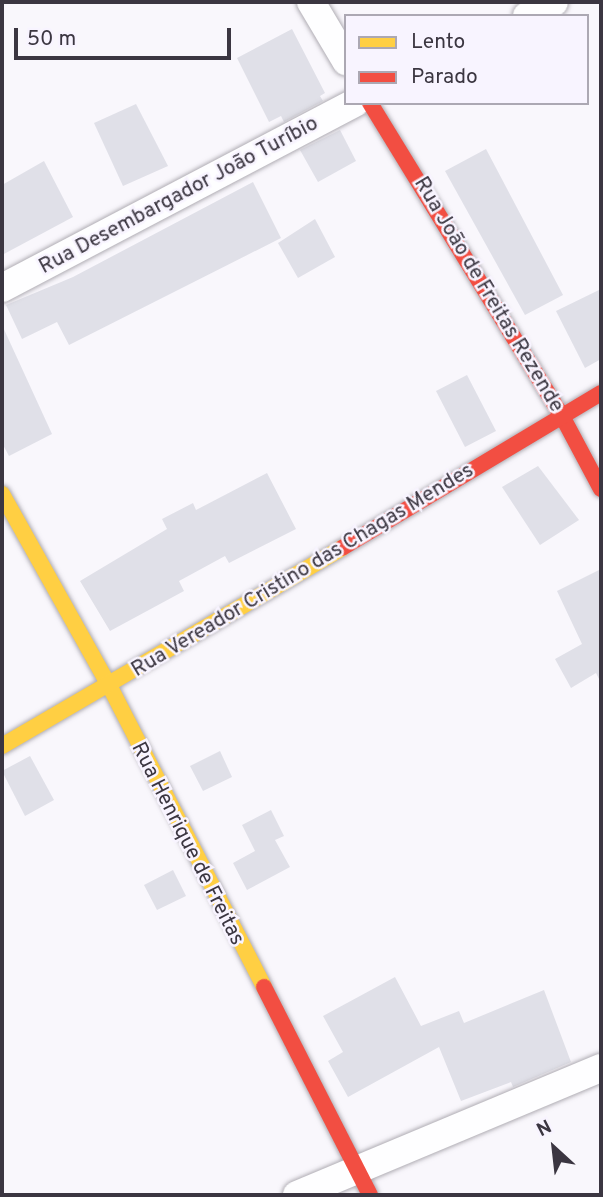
<!DOCTYPE html>
<html>
<head>
<meta charset="utf-8">
<style>
  body { margin:0 }
  #map { position:relative; width:603px; height:1197px; overflow:hidden; background:#f9f7fc; font-family:Overpass,sans-serif }
  div>[style] { position:absolute }
  .building>* { inset:0; background:#e0e0e8 }
  .roads { filter:drop-shadow(0 0 2px #b0adb4) drop-shadow(0 0 2px #b0adb4) }
  .street>* { height:28px; margin:-14px; padding:0 14px; transform-origin:14px; border-radius:14px; background:#fefeff }
  .slow>* { height:16px; margin:-8px; padding:0 8px; transform-origin:8px; border-radius:8px; background:#ffcf43 }
  .jam>* { height:16px; margin:-8px; padding:0 8px; transform-origin:8px; border-radius:8px; background:#f24e42 }
  span { translate:-50% -50%; white-space:nowrap; text-align:center; line-height:1.15; -webkit-text-stroke:5px #f8f4ff; paint-order:stroke }
  .street-label { font-size:21px; color:#3b3641 }
  .frame { position:absolute; inset:0; border:4px solid #3b3641; pointer-events:none }
  .legend { position:absolute; left:344px; top:14px; width:245px; height:91px; box-sizing:border-box; background:#f8f4ff; border:2px solid #aca8b3; margin:0; padding:9px 12px; list-style:none; font-size:21px; color:#3b3641 }
  .legend li { display:flex; align-items:center; gap:14px; height:35px }
  .legend b { width:35px; border:2px solid #aca8b3 }
  .north { position:absolute; left:519px; top:1113px; width:70px; height:70px; -webkit-text-stroke:5px #f8f4ff; paint-order:stroke; rotate:333deg; font-size:19px; font-weight:700; line-height:28px; text-align:center; color:#3b3641 }
  .north::after { content:''; display:block; margin:auto; width:24px; height:32px; background:#3b3641; clip-path:polygon(50% 0,100% 100%,50% 72%,0 100%) }
  .scale { position:absolute; left:14px; top:28px; width:217px; height:32px; box-sizing:border-box; border:4px solid #3b3641; border-top:0; padding-left:9px; font-size:21px; line-height:24px; white-space:nowrap; color:#3b3641; -webkit-text-stroke:5px #f8f4ff; paint-order:stroke }
</style>
</head>
<body>
<div id="map">
  <div class="building">
    <div style="clip-path:polygon(292px 29px,325px 93px,320px 96px,323px 101px,284px 122px,281px 116px,269px 122px,237px 58px)"></div>
    <div style="clip-path:polygon(136px 104px,168px 166px,123px 186px,94px 123px)"></div>
    <div style="clip-path:polygon(340px 130px,356px 161px,318px 182px,300px 150px)"></div>
    <div style="clip-path:polygon(486px 149px,563px 295px,525px 315px,445px 171px)"></div>
    <div style="clip-path:polygon(44px 161px,73px 217px,2px 255px,2px 185px)"></div>
    <div style="clip-path:polygon(253px 182px,281px 238px,69px 345px,57px 322px,22px 339px,6px 305px,73px 277px)"></div>
    <div style="clip-path:polygon(315px 219px,335px 257px,298px 278px,278px 243px)"></div>
    <div style="clip-path:polygon(601px 289px,601px 359px,585px 368px,556px 311px)"></div>
    <div style="clip-path:polygon(2px 325px,52px 434px,9px 456px,2px 443px)"></div>
    <div style="clip-path:polygon(467px 375px,496px 431px,465px 447px,436px 391px)"></div>
    <div style="clip-path:polygon(538px 466px,579px 520px,540px 545px,502px 487px)"></div>
    <div style="clip-path:polygon(267px 473px,296px 529px,229px 563px,225px 556px,179px 581px,184px 591px,110px 631px,80px 581px,167px 529px,162px 519px,193px 503px,196px 510px)"></div>
    <div style="clip-path:polygon(601px 569px,601px 683px,596px 673px,571px 688px,555px 659px,582px 644px,557px 591px)"></div>
    <div style="clip-path:polygon(220px 751px,232px 777px,203px 791px,190px 766px)"></div>
    <div style="clip-path:polygon(30px 756px,54px 800px,25px 816px,2px 771px)"></div>
    <div style="clip-path:polygon(271px 810px,284px 836px,275px 840px,290px 867px,247px 890px,233px 863px,255px 851px,242px 825px)"></div>
    <div style="clip-path:polygon(173px 870px,186px 896px,157px 910px,144px 885px)"></div>
    <div style="clip-path:polygon(395px 977px,421px 1026px,459px 1011px,464px 1023px,544px 990px,571px 1062px,513px 1087px,511px 1082px,461px 1101px,439px 1047px,348px 1097px,328px 1061px,343px 1052px,323px 1016px)"></div>
  </div>
  <div class="roads">
    <div class="street">
      <div style="left:311px;top:2px;width:69px;rotate:59.3deg"></div>
      <div style="left:527px;top:16px;width:30px;rotate:-27deg"></div>
      <div style="left:2px;top:288px;width:399px;rotate:-27.7deg"></div>
      <div style="left:297px;top:1195px;width:329px;rotate:-22.7deg"></div>
    </div>
    <div class="slow">
      <div style="left:2px;top:494px;width:221px;rotate:60.8deg"></div>
      <div style="left:110px;top:687px;width:337px;rotate:62.8deg"></div>
      <div style="left:2px;top:746px;width:393px;rotate:-30.2deg"></div>
    </div>
    <div class="jam">
      <div style="left:370px;top:103px;width:367px;rotate:58.5deg"></div>
      <div style="left:562px;top:416px;width:83px;rotate:61.9deg"></div>
      <div style="left:342px;top:548px;width:302px;rotate:-30.9deg"></div>
      <div style="left:264px;top:987px;width:233px;rotate:63deg"></div>
    </div>
  </div>
  <div class="street-label">
    <span style="left:179px;top:196px;rotate:-28deg">Rua Desembargador João Turíbio</span>
    <span style="left:488px;top:295px;rotate:59deg">Rua João de Freitas Rezende</span>
    <span style="left:303px;top:571px;rotate:-31deg">Rua Vereador Cristino das Chagas Mendes</span>
    <span style="left:187px;top:844px;rotate:63deg">Rua Henrique de Freitas</span>
  </div>
  <div class="frame"></div>
  <ul class="legend">
  <li><b style="height:9px;background:#ffcf43"></b>Lento</li>
  <li><b style="height:9px;background:#f24e42"></b>Parado</li>
  </ul>
  <div class="north">N</div>
  <div class="scale">50 m</div>
</div>
</body>
</html>
